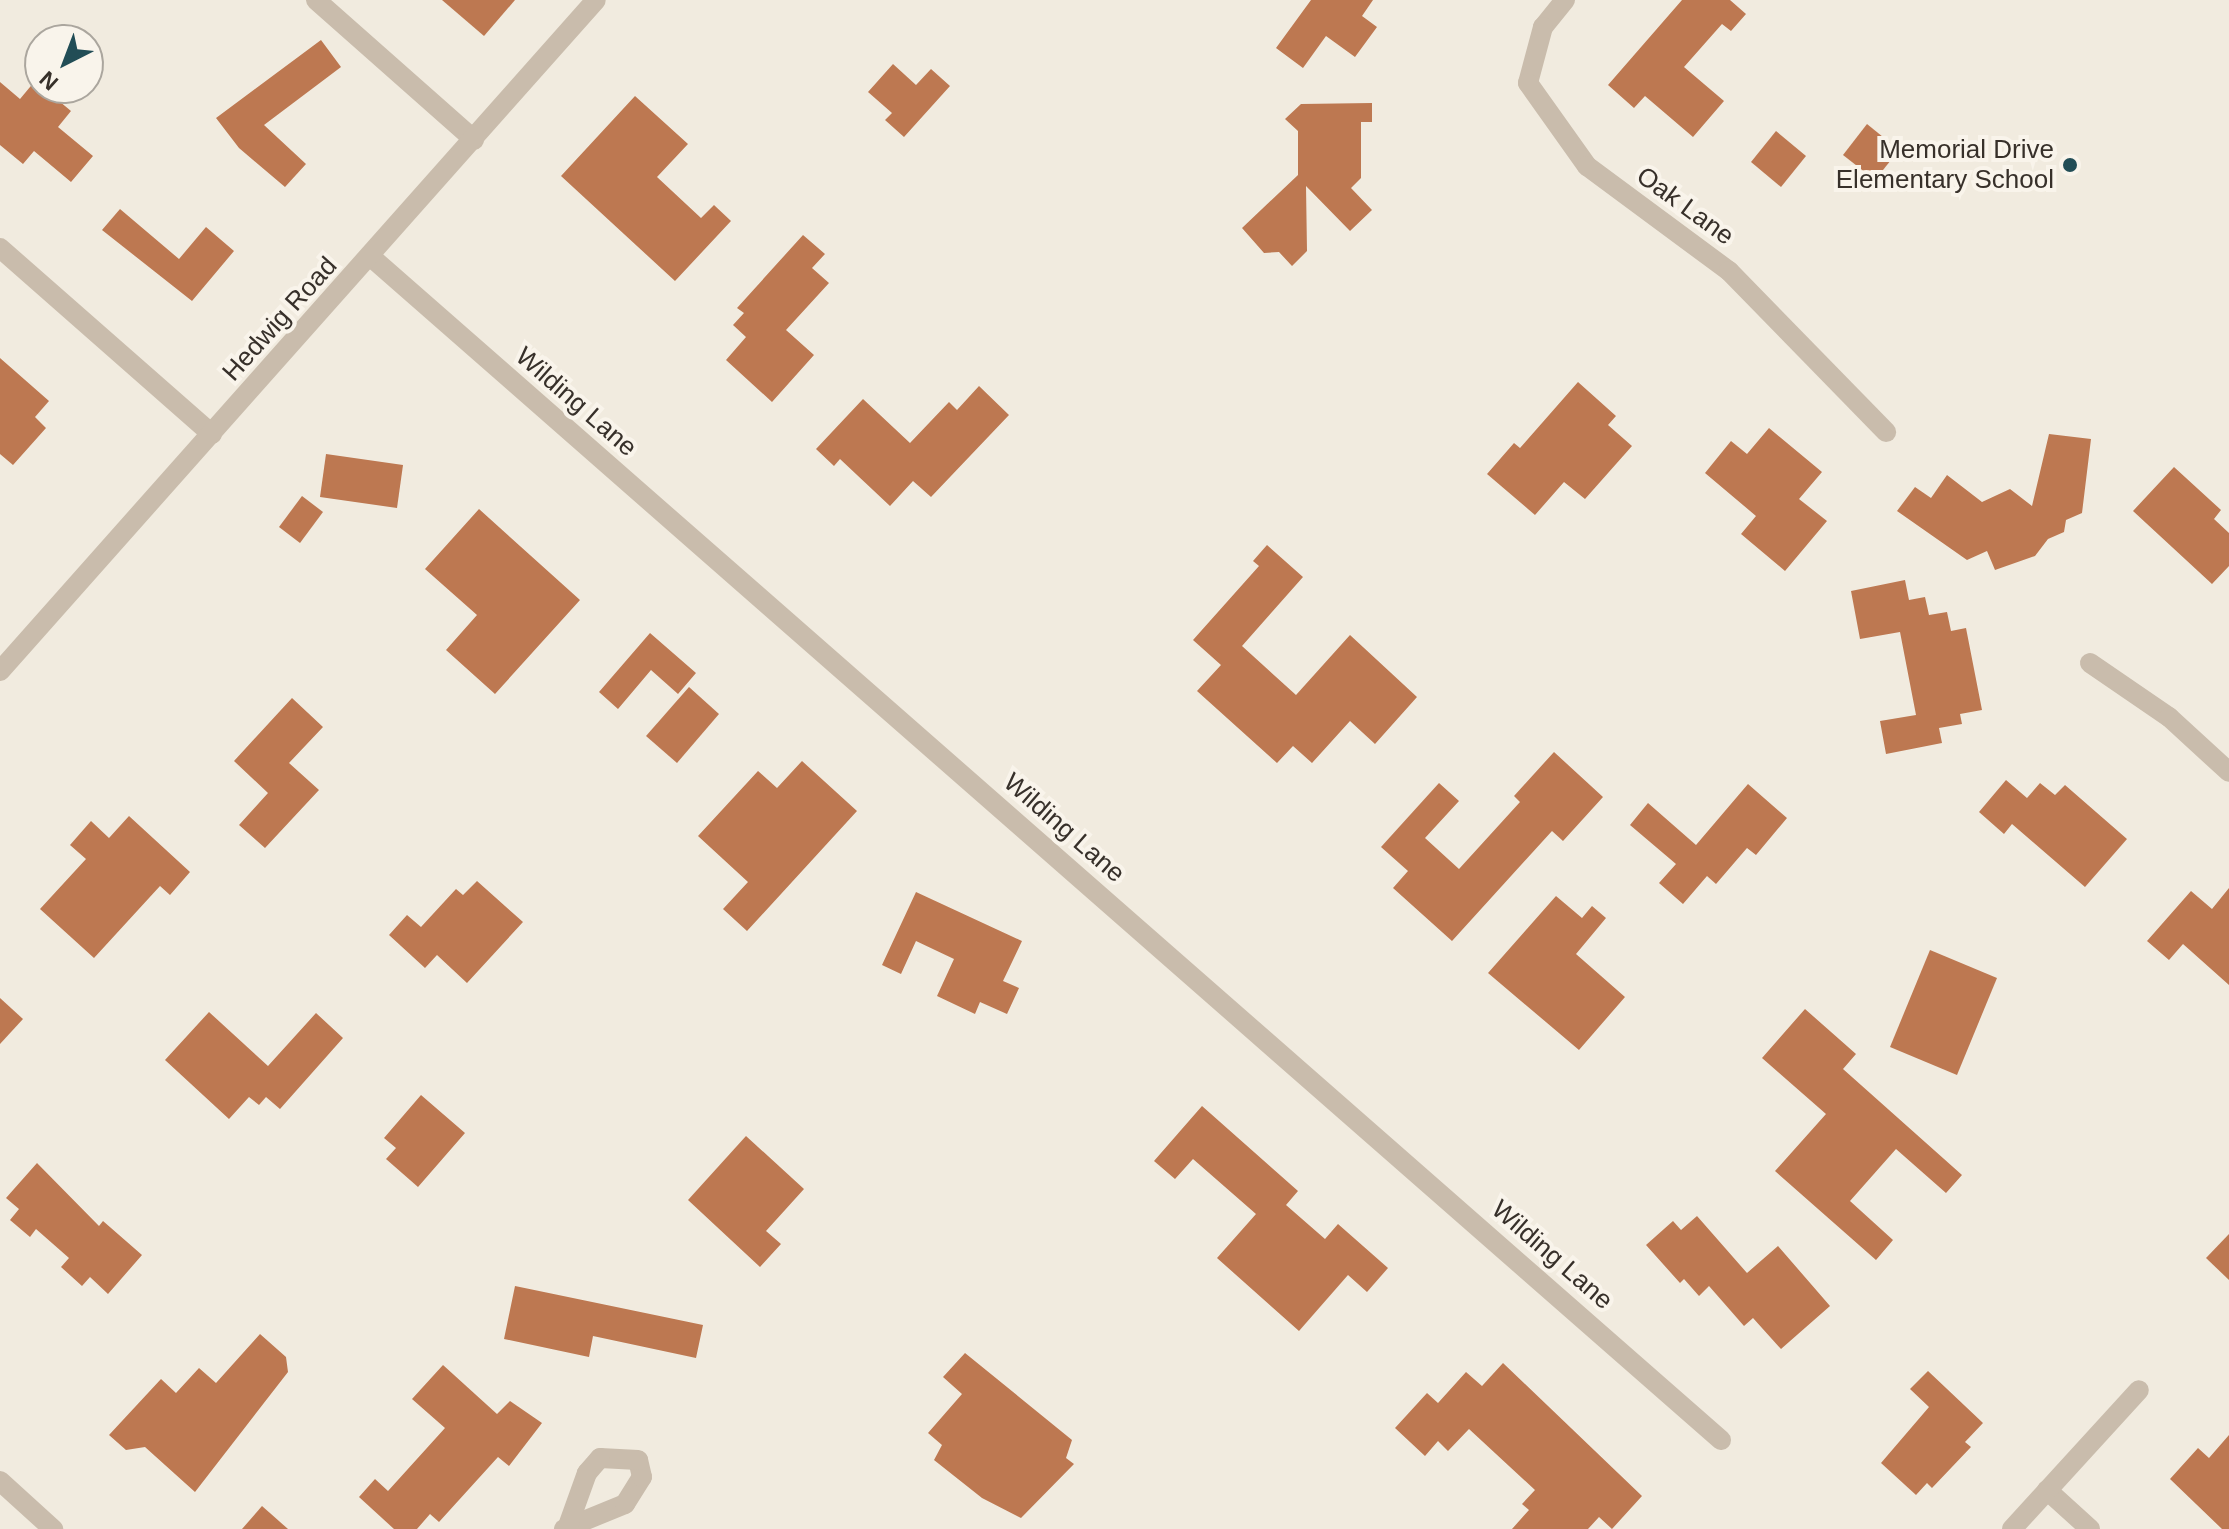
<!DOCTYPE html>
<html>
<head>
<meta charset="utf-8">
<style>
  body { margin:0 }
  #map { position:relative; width:2229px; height:1529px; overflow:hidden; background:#f1ebdf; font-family:Helvetica,sans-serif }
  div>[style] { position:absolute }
  .building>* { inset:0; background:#bd7851 }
  .minor>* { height:20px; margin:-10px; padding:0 10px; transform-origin:10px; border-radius:10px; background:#c9bcac }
  .tertiary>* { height:20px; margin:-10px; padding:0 10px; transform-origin:10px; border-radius:10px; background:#c9bcac }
  .dots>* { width:22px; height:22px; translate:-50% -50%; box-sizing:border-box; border:4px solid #f9f4eb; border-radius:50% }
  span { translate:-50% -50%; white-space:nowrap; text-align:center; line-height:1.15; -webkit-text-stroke:8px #f9f4eb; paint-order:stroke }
  .poi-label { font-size:26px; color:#37302a }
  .right { translate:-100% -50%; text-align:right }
  .street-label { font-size:26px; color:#37302a }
  .north { position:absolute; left:24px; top:24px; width:80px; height:80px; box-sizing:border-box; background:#f9f4eb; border:2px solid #aba69e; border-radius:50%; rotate:222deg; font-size:22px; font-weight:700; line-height:32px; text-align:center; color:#37302a }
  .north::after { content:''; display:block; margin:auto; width:28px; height:36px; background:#224d56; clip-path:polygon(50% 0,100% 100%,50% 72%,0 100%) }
</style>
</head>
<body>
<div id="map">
  <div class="building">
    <div style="clip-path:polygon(442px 0,515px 0,484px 36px)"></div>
    <div style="clip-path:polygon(1311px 0,1373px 0,1362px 16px,1377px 27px,1355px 57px,1326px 36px,1303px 68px,1276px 48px)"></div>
    <div style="clip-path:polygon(1682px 0,1730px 0,1746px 14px,1731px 31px,1722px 24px,1684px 67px,1724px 101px,1693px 137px,1645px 96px,1634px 108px,1608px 85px)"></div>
    <div style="clip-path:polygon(321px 40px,341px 67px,264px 125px,306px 164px,285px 187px,239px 148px,216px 118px)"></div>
    <div style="clip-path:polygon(893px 64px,916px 85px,931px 69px,950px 86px,904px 137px,885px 120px,892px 113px,868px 92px)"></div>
    <div style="clip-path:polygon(35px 81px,71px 111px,58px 127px,93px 156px,71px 182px,34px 151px,23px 164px,0 145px,0 82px,20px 99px)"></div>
    <div style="clip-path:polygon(635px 96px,688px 144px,657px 177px,701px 218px,714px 205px,731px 221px,675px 281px,561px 176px)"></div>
    <div style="clip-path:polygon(1372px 103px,1372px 122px,1361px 122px,1361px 178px,1351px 188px,1372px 210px,1350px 231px,1306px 186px,1307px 251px,1292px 266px,1279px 252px,1264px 253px,1242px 228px,1298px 175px,1298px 131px,1285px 119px,1301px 104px)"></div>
    <div style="clip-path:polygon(1867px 124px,1899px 150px,1875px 180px,1843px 155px)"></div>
    <div style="clip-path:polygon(1776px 131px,1806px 156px,1781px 187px,1751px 162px)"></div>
    <div style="clip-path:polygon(120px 209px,179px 259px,206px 227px,234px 251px,192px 301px,102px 230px)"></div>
    <div style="clip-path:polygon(803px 235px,825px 254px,812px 268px,829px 283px,786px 330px,814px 355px,772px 402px,726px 360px,746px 337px,733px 325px,744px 313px,737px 308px)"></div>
    <div style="clip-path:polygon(0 358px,49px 401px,35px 417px,46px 428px,13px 465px,0 454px)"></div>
    <div style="clip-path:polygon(1578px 382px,1616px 416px,1608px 425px,1632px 446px,1585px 499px,1564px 482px,1535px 515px,1487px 474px,1514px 443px,1520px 448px)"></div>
    <div style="clip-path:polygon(979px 386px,1009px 415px,931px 497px,913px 481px,890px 506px,840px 459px,834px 466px,816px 449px,863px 399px,910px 443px,949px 402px,957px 410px)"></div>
    <div style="clip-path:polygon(1769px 428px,1822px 472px,1799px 499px,1827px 521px,1785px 571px,1741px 534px,1756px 516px,1705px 473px,1731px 441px,1747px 454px)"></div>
    <div style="clip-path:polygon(2049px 434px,2091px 439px,2082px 513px,2066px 520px,2064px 532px,2048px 539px,2035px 556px,1995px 570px,1987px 551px,1967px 560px,1897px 511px,1915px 487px,1931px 498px,1947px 475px,1982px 502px,2010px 489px,2032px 506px)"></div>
    <div style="clip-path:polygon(326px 454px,403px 465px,397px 508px,320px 497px)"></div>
    <div style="clip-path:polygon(2174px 467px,2221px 510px,2214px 519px,2229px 533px,2229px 566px,2212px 584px,2133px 511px)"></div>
    <div style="clip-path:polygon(302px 496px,323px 512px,300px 543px,279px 527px)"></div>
    <div style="clip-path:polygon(479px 509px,580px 600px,495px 694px,446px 650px,477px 615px,425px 569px)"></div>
    <div style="clip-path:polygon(1267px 545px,1303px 577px,1242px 646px,1296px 695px,1350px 635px,1417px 697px,1375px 744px,1350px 721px,1312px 763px,1293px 746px,1277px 763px,1197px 691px,1221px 665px,1193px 640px,1259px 566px,1253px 561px)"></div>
    <div style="clip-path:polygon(1905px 580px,1909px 600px,1925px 597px,1929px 615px,1947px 612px,1951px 631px,1966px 628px,1982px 710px,1960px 714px,1962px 724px,1939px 728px,1942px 743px,1886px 754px,1880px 721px,1916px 715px,1900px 632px,1860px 639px,1851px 591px)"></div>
    <div style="clip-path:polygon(650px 633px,696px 673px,678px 694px,651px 670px,618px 709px,599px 692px)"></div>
    <div style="clip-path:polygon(689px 687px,719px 714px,677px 763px,646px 736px)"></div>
    <div style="clip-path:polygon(292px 698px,323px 727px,289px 763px,319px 790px,265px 848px,239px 825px,268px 793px,234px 761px)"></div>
    <div style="clip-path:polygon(1554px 752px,1603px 797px,1563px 841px,1552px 831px,1452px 941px,1393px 888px,1408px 871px,1381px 847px,1439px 783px,1459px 801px,1425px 838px,1459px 869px,1520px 802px,1514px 796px)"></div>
    <div style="clip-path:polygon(802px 761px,857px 811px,747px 931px,723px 909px,748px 882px,698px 836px,758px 771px,777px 788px)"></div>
    <div style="clip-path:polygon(2006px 780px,2027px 798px,2040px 783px,2055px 795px,2065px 785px,2127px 839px,2085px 887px,2012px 824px,2004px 834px,1979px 812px)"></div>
    <div style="clip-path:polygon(1748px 784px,1787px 818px,1756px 855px,1747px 848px,1716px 884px,1707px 876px,1683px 904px,1659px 883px,1676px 864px,1630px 825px,1648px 803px,1696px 845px)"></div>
    <div style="clip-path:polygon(129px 816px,190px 872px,170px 895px,160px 886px,94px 958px,40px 909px,86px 859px,70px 845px,91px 821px,109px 838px)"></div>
    <div style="clip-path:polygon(477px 881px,523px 922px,467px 983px,437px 955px,425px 968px,389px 935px,407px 915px,421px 927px,456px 889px,463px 895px)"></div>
    <div style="clip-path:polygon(2229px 888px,2229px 985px,2183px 944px,2169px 960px,2147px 941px,2191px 891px,2212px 909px)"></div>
    <div style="clip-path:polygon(916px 892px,1022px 941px,1003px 981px,1019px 988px,1007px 1014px,980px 1002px,975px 1014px,937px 996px,954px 959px,916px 941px,901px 974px,882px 965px)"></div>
    <div style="clip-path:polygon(1556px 896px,1582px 918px,1592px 906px,1606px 918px,1576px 954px,1625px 997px,1579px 1050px,1488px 973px)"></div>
    <div style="clip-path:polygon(1930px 950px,1997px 978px,1957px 1075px,1890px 1047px)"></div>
    <div style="clip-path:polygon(0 998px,23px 1019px,0 1044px)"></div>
    <div style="clip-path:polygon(1805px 1009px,1856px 1054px,1843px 1069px,1962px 1175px,1946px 1193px,1896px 1149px,1850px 1201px,1893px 1240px,1876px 1260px,1775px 1171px,1826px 1114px,1762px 1058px)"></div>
    <div style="clip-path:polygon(209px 1012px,268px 1066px,316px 1013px,343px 1038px,280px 1109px,266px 1097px,259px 1105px,249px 1097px,229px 1119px,165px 1060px)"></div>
    <div style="clip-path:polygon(421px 1095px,465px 1133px,418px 1187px,386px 1159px,396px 1148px,384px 1138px)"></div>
    <div style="clip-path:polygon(1202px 1106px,1298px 1191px,1286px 1205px,1325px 1239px,1338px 1224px,1388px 1268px,1367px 1292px,1348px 1275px,1299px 1331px,1217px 1258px,1256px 1214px,1193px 1159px,1175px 1179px,1154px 1161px)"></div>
    <div style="clip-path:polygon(746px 1136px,804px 1189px,766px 1231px,781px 1244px,760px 1267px,688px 1200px)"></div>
    <div style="clip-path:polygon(37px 1163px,99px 1226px,103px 1221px,142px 1255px,108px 1294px,90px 1277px,82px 1286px,61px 1267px,69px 1258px,36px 1229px,30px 1237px,10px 1220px,19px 1209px,6px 1198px)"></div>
    <div style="clip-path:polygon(1697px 1216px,1747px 1273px,1778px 1246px,1830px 1306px,1781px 1349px,1753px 1318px,1744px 1326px,1709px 1286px,1699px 1296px,1684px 1279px,1680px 1283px,1646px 1245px,1673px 1221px,1681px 1230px)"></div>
    <div style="clip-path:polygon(2229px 1234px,2229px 1280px,2206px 1258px)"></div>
    <div style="clip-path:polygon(515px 1286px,703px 1325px,696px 1358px,593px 1336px,589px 1357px,504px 1339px)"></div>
    <div style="clip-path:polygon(260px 1334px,286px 1357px,288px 1372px,195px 1492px,145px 1447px,126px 1450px,109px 1435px,161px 1379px,176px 1393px,199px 1368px,216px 1383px)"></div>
    <div style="clip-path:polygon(965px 1353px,1072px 1440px,1066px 1458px,1074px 1464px,1021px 1518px,982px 1498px,934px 1460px,942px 1445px,928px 1433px,962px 1394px,943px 1377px)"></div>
    <div style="clip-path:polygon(1503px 1363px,1642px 1496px,1612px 1529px,1599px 1517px,1588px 1529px,1512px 1529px,1529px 1510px,1522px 1504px,1535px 1490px,1469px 1429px,1448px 1451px,1438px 1441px,1425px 1456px,1395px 1428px,1427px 1393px,1438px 1403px,1466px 1372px,1482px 1386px)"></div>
    <div style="clip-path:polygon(443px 1365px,497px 1414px,510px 1401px,542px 1423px,509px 1466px,498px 1457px,439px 1522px,430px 1514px,417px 1529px,394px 1529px,359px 1497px,375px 1479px,388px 1491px,445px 1428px,412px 1399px)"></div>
    <div style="clip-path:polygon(1928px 1371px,1983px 1423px,1965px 1442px,1971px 1447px,1932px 1488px,1927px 1483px,1916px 1495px,1881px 1463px,1929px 1407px,1910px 1389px)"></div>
    <div style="clip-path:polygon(2229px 1435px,2229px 1529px,2222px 1529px,2170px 1479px,2198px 1448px,2209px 1458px)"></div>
    <div style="clip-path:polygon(262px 1506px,288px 1529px,242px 1529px)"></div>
  </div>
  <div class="minor">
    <div style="left:316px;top:0;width:211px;rotate:41.5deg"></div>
    <div style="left:1565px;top:0;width:35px;rotate:129deg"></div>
    <div style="left:1543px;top:27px;width:58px;rotate:105deg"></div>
    <div style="left:1528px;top:83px;width:102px;rotate:54.6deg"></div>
    <div style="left:1587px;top:166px;width:177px;rotate:36.5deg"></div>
    <div style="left:1729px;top:271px;width:225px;rotate:45.7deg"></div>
    <div style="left:0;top:248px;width:282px;rotate:41.3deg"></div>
    <div style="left:371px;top:257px;width:1795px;rotate:41.23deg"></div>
    <div style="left:2090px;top:663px;width:96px;rotate:34.4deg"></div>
    <div style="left:2169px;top:717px;width:81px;rotate:42.5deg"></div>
    <div style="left:2047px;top:1490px;width:58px;rotate:42.2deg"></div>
    <div style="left:564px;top:1529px;width:66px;rotate:-22.3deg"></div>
    <div style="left:625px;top:1504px;width:32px;rotate:-58deg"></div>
    <div style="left:642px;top:1477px;width:17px;rotate:-103deg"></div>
    <div style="left:638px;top:1460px;width:38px;rotate:-177deg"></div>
    <div style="left:600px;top:1458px;width:20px;rotate:131deg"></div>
    <div style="left:587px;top:1473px;width:53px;rotate:109.8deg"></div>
    <div style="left:2012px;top:1529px;width:188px;rotate:-47.6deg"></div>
  </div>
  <div class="tertiary">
    <div style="left:0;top:671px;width:897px;rotate:-48.39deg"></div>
    <div style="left:0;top:1481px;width:72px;rotate:42.2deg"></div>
  </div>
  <div class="dots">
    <div style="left:2070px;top:165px;background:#224d56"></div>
  </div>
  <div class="poi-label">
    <span class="right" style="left:2054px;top:165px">Memorial Drive<br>Elementary School</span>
  </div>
  <div class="street-label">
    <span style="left:1685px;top:206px;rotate:36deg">Oak Lane</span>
    <span style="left:280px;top:319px;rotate:-48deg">Hedwig Road</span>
    <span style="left:576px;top:402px;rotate:41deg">Wilding Lane</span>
    <span style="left:1064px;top:828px;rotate:41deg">Wilding Lane</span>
    <span style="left:1552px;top:1255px;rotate:41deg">Wilding Lane</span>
  </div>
  <div class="north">N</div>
</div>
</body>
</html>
